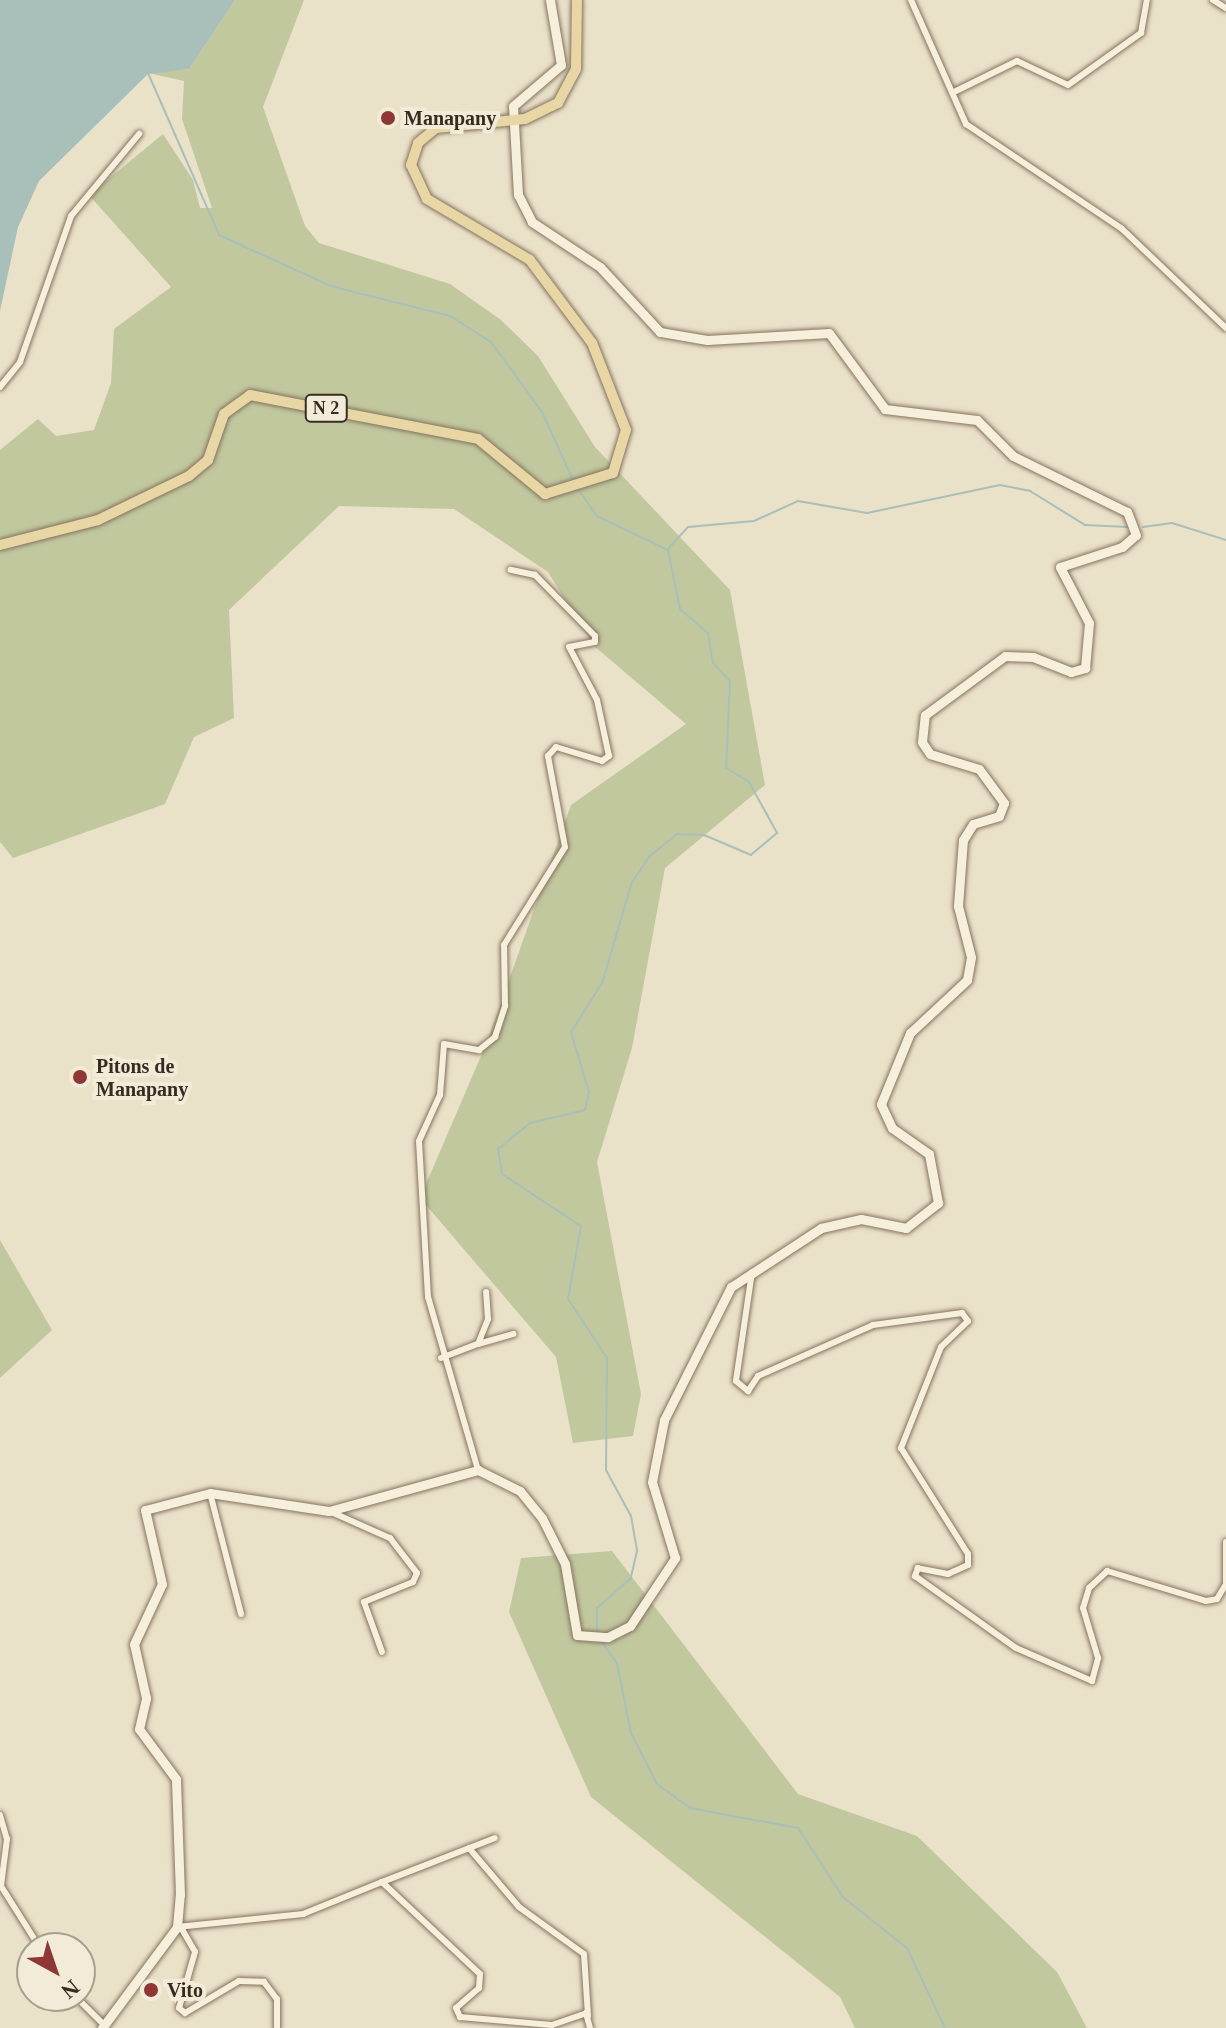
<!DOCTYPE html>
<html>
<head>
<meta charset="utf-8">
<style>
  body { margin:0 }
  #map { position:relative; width:1226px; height:2028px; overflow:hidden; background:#eae1c9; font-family:Georgia,serif }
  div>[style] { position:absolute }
  .green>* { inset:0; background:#c1c89e }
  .water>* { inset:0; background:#a9bfb9 }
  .stream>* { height:2px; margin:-1px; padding:0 1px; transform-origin:1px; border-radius:1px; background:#a9bfb9 }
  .roads { filter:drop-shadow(0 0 2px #85745f) drop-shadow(0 0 2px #85745f) }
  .street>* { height:6px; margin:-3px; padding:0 3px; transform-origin:3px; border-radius:3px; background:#f6efdb }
  .secondary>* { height:9px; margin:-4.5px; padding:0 4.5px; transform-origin:4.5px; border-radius:4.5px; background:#f6efdb }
  .primary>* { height:10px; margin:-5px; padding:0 5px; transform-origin:5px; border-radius:5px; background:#e9d6a5 }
  .dots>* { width:22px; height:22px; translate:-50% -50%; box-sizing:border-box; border:4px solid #f2ebd8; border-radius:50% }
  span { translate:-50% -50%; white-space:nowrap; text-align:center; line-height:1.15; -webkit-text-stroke:8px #f2ebd8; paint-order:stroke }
  .shield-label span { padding:2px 6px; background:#f2ebd8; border:2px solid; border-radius:6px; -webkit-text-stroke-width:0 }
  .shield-label { font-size:18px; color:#372c21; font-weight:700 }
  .poi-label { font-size:20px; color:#372c21; font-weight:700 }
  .left { translate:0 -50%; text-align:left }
  .north { position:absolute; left:16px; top:1932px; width:80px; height:80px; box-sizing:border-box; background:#f2ebd8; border:2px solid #a79f8f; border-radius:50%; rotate:140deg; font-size:22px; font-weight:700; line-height:32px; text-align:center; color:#372c21 }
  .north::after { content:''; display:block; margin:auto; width:28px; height:36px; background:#8e3735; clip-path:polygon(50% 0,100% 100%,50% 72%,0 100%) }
</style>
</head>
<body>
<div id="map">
  <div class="green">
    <div style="clip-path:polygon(235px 0,304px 0,263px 107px,305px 226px,319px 243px,450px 284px,501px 320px,538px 356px,595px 447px,730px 590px,765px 785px,665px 868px,632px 1048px,597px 1162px,641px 1394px,633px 1436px,573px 1443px,556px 1357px,420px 1198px,487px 1042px,571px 805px,686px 724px,594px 646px,548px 572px,454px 509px,339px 506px,229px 610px,234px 718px,194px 737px,165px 804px,13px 858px,0 842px,0 450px,38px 419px,56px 436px,94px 430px,111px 383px,114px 329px,171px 287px,89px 195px,163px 134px,193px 180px,200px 208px,212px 208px,182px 119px,184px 81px,148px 73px,189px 69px)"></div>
    <div style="clip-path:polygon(0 1240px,52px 1330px,0 1378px)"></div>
    <div style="clip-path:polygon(612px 1551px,798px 1794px,917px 1836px,1057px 1972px,1087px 2028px,855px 2028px,840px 1997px,591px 1797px,509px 1612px,521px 1558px)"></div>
  </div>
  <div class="water">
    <div style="clip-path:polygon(0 0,235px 0,189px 69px,148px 74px,39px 181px,18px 227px,0 311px)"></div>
  </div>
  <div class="stream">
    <div style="left:148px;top:73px;width:177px;rotate:66.3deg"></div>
    <div style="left:219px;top:235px;width:123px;rotate:24.5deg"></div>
    <div style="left:331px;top:286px;width:123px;rotate:14.1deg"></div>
    <div style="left:450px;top:316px;width:49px;rotate:32.4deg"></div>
    <div style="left:491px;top:342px;width:87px;rotate:53.9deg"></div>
    <div style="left:542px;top:412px;width:75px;rotate:65.5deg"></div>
    <div style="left:578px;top:489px;width:33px;rotate:55deg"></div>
    <div style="left:597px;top:516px;width:79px;rotate:25.6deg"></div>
    <div style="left:668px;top:550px;width:60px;rotate:78.5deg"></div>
    <div style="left:680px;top:609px;width:37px;rotate:41deg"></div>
    <div style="left:708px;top:633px;width:30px;rotate:81deg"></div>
    <div style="left:713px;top:663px;width:25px;rotate:47deg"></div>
    <div style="left:730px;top:681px;width:87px;rotate:92.6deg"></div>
    <div style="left:726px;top:768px;width:27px;rotate:31deg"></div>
    <div style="left:749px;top:782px;width:58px;rotate:61.2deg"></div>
    <div style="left:777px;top:833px;width:34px;rotate:140deg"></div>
    <div style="left:751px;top:855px;width:51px;rotate:-156.9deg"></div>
    <div style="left:704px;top:835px;width:27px;rotate:-178deg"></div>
    <div style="left:677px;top:834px;width:36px;rotate:141deg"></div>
    <div style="left:649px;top:857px;width:30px;rotate:124deg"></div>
    <div style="left:632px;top:882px;width:105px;rotate:106.5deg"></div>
    <div style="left:602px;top:983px;width:58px;rotate:122.3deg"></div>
    <div style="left:571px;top:1032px;width:63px;rotate:73.3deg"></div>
    <div style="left:589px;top:1092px;width:18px;rotate:103deg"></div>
    <div style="left:585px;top:1110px;width:57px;rotate:166.7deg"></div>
    <div style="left:530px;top:1123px;width:41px;rotate:140.9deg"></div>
    <div style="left:498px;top:1149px;width:25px;rotate:81deg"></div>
    <div style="left:502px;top:1174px;width:95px;rotate:33.4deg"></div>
    <div style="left:581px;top:1226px;width:74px;rotate:100.1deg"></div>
    <div style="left:568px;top:1299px;width:71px;rotate:56.5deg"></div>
    <div style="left:607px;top:1358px;width:112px;rotate:90.5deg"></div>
    <div style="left:606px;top:1470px;width:52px;rotate:61.5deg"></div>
    <div style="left:631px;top:1516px;width:36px;rotate:80deg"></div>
    <div style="left:637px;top:1551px;width:28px;rotate:103deg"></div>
    <div style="left:631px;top:1578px;width:45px;rotate:138.6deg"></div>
    <div style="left:597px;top:1608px;width:23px;rotate:90deg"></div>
    <div style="left:1143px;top:527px;width:29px;rotate:-8deg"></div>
    <div style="left:1172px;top:523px;width:57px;rotate:17.5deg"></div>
    <div style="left:669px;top:548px;width:28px;rotate:-48deg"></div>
    <div style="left:688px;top:527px;width:66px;rotate:-5.2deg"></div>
    <div style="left:754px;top:521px;width:48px;rotate:-24.4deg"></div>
    <div style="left:798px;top:501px;width:70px;rotate:9.9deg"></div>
    <div style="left:867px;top:513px;width:136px;rotate:-11.9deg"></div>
    <div style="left:1000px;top:485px;width:31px;rotate:11deg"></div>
    <div style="left:1030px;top:491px;width:65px;rotate:31.7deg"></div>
    <div style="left:1085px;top:525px;width:43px;rotate:2.7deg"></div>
    <div style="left:601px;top:1641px;width:27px;rotate:54deg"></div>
    <div style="left:617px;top:1663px;width:71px;rotate:78.7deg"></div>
    <div style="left:631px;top:1733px;width:57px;rotate:63deg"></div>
    <div style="left:657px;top:1784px;width:41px;rotate:36deg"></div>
    <div style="left:690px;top:1808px;width:110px;rotate:10.5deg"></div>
    <div style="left:798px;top:1828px;width:82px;rotate:56.9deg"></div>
    <div style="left:843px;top:1897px;width:82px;rotate:38.6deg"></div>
    <div style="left:907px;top:1948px;width:89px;rotate:64.6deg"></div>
  </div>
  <div class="roads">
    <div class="street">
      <div style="left:911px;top:0;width:136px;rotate:66.1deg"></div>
      <div style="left:966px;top:124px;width:187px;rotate:33.9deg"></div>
      <div style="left:1121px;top:228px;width:145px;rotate:43.6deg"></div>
      <div style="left:1213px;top:0;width:15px;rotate:32deg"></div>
      <div style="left:956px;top:91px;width:68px;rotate:-26.2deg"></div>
      <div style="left:1017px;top:61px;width:56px;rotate:25.2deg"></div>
      <div style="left:1068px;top:85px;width:90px;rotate:-35.5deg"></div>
      <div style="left:1141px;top:33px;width:34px;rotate:-80deg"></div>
      <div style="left:0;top:387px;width:32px;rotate:-51deg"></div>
      <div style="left:20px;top:362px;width:155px;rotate:-70.7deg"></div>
      <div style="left:71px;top:216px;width:107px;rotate:-50.3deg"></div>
      <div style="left:752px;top:1272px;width:110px;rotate:98.4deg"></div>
      <div style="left:736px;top:1381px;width:16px;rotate:40deg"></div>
      <div style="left:748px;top:1391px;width:18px;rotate:-56deg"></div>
      <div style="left:758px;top:1376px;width:126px;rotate:-23.9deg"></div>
      <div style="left:873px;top:1325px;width:90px;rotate:-7.7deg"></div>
      <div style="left:962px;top:1313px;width:10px;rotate:53deg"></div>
      <div style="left:968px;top:1321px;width:37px;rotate:136deg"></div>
      <div style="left:941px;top:1347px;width:109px;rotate:111.6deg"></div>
      <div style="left:901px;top:1448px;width:125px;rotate:57.7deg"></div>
      <div style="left:968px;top:1554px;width:11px;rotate:90deg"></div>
      <div style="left:968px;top:1565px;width:22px;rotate:156deg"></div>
      <div style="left:948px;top:1574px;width:31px;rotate:-169deg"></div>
      <div style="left:918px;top:1568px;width:9px;rotate:111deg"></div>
      <div style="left:915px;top:1576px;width:124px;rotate:35.5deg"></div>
      <div style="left:1016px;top:1648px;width:83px;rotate:23.5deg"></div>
      <div style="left:1092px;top:1681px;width:24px;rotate:-75deg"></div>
      <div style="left:1098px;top:1658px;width:52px;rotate:-106.7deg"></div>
      <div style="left:1083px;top:1608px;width:21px;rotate:-73deg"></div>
      <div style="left:1089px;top:1588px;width:25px;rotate:-43deg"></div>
      <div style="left:1107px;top:1571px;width:103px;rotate:16.9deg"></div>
      <div style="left:1206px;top:1601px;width:11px;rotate:-10deg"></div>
      <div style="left:1217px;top:1599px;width:17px;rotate:-59deg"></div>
      <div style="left:478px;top:1344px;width:37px;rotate:-16deg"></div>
      <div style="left:441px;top:1358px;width:40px;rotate:-21deg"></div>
      <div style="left:478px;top:1344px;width:27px;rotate:-68deg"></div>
      <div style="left:488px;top:1319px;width:27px;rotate:-94deg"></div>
      <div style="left:478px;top:1470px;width:180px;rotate:-106.1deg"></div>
      <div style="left:428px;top:1297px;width:156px;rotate:-93.3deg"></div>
      <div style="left:419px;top:1141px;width:51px;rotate:-65.5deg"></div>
      <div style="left:440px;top:1095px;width:51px;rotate:-85.5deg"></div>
      <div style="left:444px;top:1044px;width:36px;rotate:10deg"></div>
      <div style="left:479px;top:1050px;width:21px;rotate:-39deg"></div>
      <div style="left:495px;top:1037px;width:33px;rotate:-72deg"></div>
      <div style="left:505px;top:1006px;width:61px;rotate:-90.9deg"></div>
      <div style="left:504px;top:945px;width:115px;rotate:-58.1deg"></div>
      <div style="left:565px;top:847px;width:93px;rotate:-100.6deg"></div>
      <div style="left:548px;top:756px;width:12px;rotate:-48deg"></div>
      <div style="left:556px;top:747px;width:48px;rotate:16.9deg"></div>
      <div style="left:602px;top:761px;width:9px;rotate:-36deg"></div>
      <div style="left:609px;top:756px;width:57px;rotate:-102.1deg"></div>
      <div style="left:597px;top:700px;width:60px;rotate:-117.8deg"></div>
      <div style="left:569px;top:647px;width:26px;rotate:-11deg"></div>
      <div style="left:595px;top:642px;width:6px;rotate:-90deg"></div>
      <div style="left:595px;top:636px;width:86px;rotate:-134.5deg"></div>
      <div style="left:535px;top:575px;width:25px;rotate:-168deg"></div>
      <div style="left:210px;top:1493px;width:125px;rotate:75.6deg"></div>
      <div style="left:329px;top:1511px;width:67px;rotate:23.9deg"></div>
      <div style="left:390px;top:1538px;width:44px;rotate:52.4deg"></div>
      <div style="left:417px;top:1573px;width:10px;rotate:114deg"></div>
      <div style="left:413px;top:1582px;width:53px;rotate:157.8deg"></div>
      <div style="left:364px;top:1602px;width:53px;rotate:70.2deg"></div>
      <div style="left:1226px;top:1542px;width:40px;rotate:90deg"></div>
      <div style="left:0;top:1815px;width:25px;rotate:74deg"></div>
      <div style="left:7px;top:1839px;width:47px;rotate:97.3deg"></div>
      <div style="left:1px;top:1886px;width:73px;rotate:57.8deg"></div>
      <div style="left:469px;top:1848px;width:77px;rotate:49.7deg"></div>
      <div style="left:519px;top:1907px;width:80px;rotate:35.9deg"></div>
      <div style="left:584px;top:1954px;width:62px;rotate:86.3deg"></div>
      <div style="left:382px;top:1882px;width:121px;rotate:-21.3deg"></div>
      <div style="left:179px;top:1924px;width:32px;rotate:60deg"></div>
      <div style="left:195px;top:1952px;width:58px;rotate:105.9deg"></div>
      <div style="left:179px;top:2008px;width:8px;rotate:40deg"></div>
      <div style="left:185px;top:2013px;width:63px;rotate:-30.7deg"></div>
      <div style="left:239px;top:1981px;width:25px;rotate:2deg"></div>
      <div style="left:264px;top:1982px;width:21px;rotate:53deg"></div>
      <div style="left:277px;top:1999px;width:29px;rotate:90deg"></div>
      <div style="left:177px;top:1927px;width:127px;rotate:-5.9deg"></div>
      <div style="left:303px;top:1914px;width:85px;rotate:-22.1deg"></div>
      <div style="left:382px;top:1882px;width:134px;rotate:43.2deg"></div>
      <div style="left:480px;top:1974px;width:14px;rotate:94deg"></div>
      <div style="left:479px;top:1988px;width:30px;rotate:139deg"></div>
      <div style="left:456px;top:2008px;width:10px;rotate:66deg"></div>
      <div style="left:460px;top:2017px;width:92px;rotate:5deg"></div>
      <div style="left:552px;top:2025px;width:36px;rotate:-19deg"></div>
      <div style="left:586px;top:2013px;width:16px;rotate:75deg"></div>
      <div style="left:75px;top:1996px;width:41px;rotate:45deg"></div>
    </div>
    <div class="secondary">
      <div style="left:102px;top:2028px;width:126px;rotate:-53.4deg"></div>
      <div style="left:177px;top:1927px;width:32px;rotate:-85deg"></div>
      <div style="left:180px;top:1895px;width:116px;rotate:-92deg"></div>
      <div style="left:176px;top:1779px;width:62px;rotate:-126.5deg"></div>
      <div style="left:139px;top:1729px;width:32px;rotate:-77deg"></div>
      <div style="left:146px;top:1698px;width:55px;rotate:-102.5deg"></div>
      <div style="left:134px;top:1644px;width:66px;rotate:-65deg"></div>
      <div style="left:162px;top:1584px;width:76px;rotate:-102.9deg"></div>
      <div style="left:145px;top:1510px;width:67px;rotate:-14.7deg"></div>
      <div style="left:210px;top:1493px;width:120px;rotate:8.6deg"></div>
      <div style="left:329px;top:1511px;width:155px;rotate:-15.4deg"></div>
      <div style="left:478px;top:1470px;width:47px;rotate:26.6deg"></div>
      <div style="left:520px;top:1491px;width:35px;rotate:51deg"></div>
      <div style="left:542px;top:1518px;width:51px;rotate:63.4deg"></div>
      <div style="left:565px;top:1564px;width:72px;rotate:80.4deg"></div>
      <div style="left:577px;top:1635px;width:31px;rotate:4deg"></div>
      <div style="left:608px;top:1637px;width:25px;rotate:-27deg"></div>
      <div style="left:630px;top:1626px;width:82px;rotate:-56.5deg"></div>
      <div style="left:675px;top:1558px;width:79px;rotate:-106.8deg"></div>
      <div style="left:652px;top:1482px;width:63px;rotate:-79deg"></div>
      <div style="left:664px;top:1420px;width:149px;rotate:-63.3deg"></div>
      <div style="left:731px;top:1287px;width:108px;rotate:-33.2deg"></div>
      <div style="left:821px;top:1228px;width:41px;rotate:-12.7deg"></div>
      <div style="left:861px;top:1219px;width:46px;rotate:11.3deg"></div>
      <div style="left:906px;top:1228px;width:41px;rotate:-38deg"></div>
      <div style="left:938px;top:1203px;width:50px;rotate:-100.4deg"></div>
      <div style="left:929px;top:1154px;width:45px;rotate:-144.9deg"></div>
      <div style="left:892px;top:1128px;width:26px;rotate:-115deg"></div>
      <div style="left:881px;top:1104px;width:77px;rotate:-67.8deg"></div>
      <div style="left:910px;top:1033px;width:78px;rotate:-42.9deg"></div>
      <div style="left:967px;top:980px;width:23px;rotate:-80deg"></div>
      <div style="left:971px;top:957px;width:53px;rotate:-104.3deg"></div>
      <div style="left:958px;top:906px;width:66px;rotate:-85.7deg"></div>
      <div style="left:963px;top:840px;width:19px;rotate:-58deg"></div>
      <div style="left:973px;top:824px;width:27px;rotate:-17deg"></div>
      <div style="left:999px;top:816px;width:14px;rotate:-69deg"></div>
      <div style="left:1004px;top:803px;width:42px;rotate:-126.3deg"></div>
      <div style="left:979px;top:769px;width:51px;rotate:-163deg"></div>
      <div style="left:930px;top:754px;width:14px;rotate:-124deg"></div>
      <div style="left:922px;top:742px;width:27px;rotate:-84deg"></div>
      <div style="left:925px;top:715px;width:99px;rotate:-36.4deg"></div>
      <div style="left:1005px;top:656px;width:28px;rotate:2deg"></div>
      <div style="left:1033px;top:657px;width:41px;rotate:21.5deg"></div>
      <div style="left:1071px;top:672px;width:15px;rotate:-16deg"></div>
      <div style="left:1085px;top:668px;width:45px;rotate:-84.9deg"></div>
      <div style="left:1089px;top:623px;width:63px;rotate:-117.4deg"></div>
      <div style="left:1060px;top:567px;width:65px;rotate:-17.9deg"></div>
      <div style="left:1122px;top:547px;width:18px;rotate:-41deg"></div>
      <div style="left:1136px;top:535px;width:25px;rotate:-111deg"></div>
      <div style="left:1127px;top:512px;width:127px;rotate:-153.8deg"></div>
      <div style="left:1013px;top:456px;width:51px;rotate:-135deg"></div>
      <div style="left:977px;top:420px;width:93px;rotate:-173.2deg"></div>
      <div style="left:885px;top:409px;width:94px;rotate:-126.4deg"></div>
      <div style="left:829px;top:333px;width:122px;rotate:176.7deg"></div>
      <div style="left:707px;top:340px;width:48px;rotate:-170.3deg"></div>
      <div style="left:660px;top:332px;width:88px;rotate:-132.7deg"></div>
      <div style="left:600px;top:267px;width:82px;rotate:-146.5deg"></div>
      <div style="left:532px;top:222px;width:30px;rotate:-117deg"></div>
      <div style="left:518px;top:195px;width:89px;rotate:-93.2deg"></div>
      <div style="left:513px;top:106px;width:63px;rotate:-40.5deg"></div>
      <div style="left:561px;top:65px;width:66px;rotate:-99.6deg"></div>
    </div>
    <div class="primary">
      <div style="left:0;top:545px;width:101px;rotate:-14.3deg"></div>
      <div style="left:98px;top:520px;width:101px;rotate:-25.8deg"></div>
      <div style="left:189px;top:476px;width:25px;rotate:-40deg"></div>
      <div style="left:208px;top:460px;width:49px;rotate:-70.8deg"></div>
      <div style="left:224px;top:414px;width:32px;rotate:-36deg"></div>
      <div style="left:250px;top:395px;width:232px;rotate:10.9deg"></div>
      <div style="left:478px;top:439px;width:87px;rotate:39.4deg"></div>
      <div style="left:545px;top:494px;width:71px;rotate:-17.2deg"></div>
      <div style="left:613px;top:473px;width:45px;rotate:-73.2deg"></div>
      <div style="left:626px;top:430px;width:93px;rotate:-111.3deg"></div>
      <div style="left:592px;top:343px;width:104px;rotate:-126.8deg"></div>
      <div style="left:530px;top:260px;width:120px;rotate:-149.4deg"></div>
      <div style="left:427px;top:199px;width:38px;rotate:-115deg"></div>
      <div style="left:411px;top:165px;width:23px;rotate:-72deg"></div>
      <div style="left:418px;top:143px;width:23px;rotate:-40deg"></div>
      <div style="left:436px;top:128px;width:89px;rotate:-5.8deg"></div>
      <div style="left:525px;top:119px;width:37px;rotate:-26deg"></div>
      <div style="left:558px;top:103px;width:38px;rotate:-62deg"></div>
      <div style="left:576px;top:69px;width:69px;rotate:-89.2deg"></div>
    </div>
  </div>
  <div class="dots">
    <div style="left:388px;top:118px;background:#8e3735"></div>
    <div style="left:80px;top:1077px;background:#8e3735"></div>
    <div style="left:151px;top:1990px;background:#8e3735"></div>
  </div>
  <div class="shield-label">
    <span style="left:326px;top:408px">N 2</span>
  </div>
  <div class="poi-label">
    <span class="left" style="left:404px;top:118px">Manapany</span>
    <span class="left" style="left:96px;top:1078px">Pitons de<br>Manapany</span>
    <span class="left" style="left:167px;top:1990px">Vito</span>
  </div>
  <div class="north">N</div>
</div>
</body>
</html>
